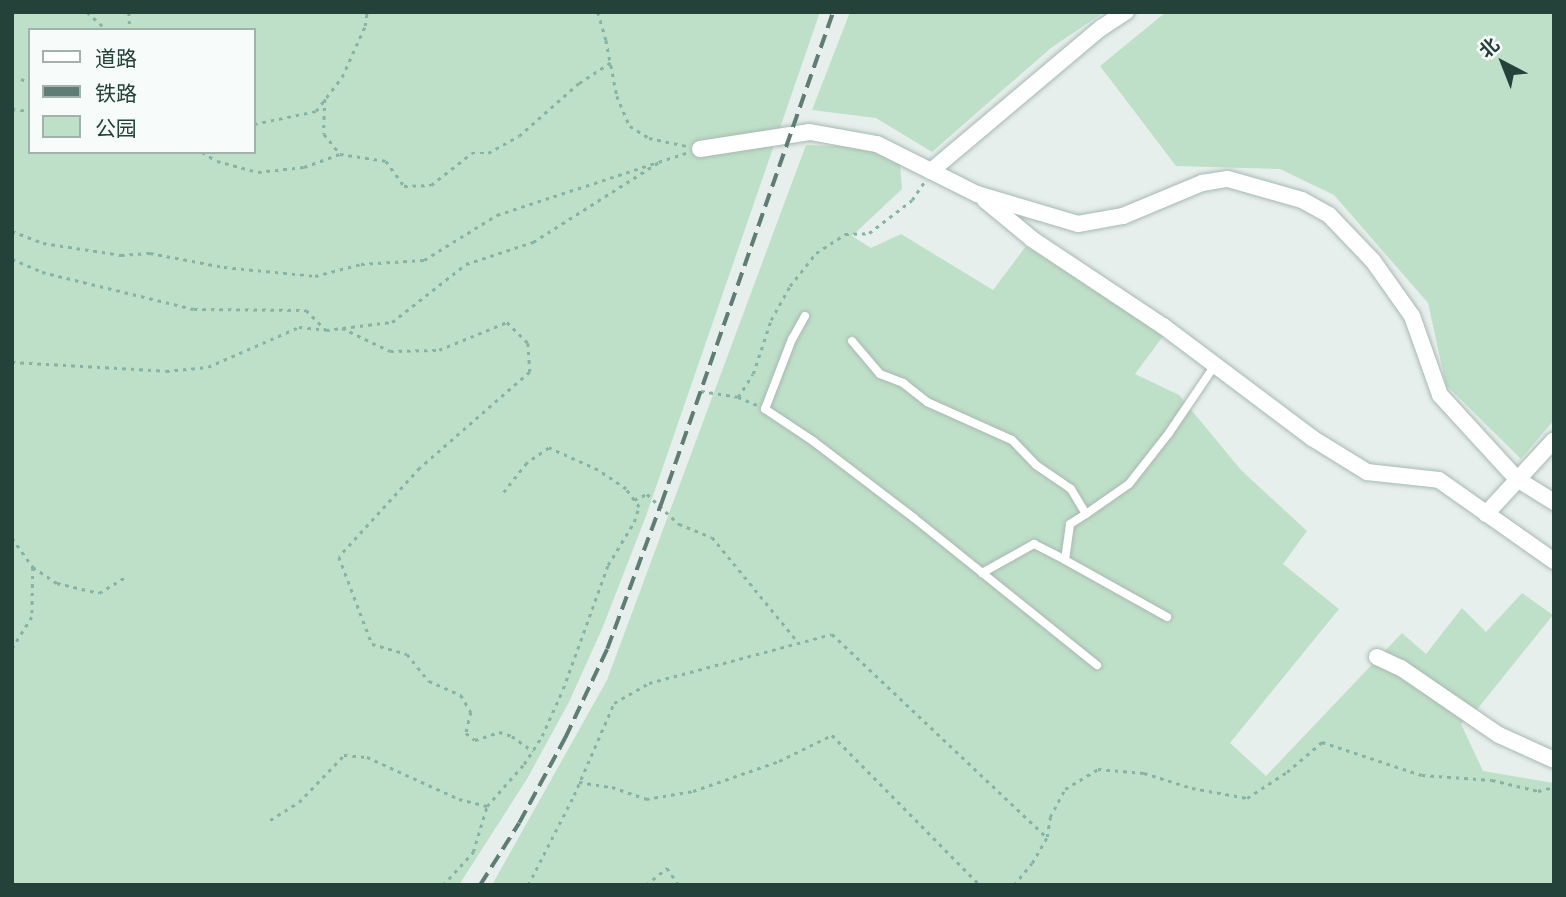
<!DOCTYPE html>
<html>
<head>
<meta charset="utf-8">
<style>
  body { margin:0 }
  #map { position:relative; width:1566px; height:897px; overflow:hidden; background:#e6efeb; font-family:"Noto Sans","Noto Sans SC",sans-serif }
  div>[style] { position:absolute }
  .green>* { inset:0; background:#bfe0c8 }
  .path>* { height:2.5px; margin-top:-1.25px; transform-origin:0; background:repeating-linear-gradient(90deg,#86b3a5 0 3.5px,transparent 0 8.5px) }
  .roads { filter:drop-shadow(0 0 2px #a8b8b2) drop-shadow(0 0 2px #a8b8b2) }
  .service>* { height:8px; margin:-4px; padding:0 4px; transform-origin:4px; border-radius:4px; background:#fff }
  .minor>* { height:16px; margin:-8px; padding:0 8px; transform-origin:8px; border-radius:8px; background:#fff }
  .rail>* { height:3.5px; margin-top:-1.75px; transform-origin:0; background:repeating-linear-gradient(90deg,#5f7d75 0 14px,transparent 0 21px) }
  span { translate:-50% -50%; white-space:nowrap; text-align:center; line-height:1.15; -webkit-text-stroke:7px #f7fbf9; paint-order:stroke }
  .frame { position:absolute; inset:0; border:14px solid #24423a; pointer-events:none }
  .legend { position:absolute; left:28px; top:28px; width:228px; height:126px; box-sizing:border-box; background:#f7fbf9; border:2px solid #a3b1ad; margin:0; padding:9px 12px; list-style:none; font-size:21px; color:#24423a }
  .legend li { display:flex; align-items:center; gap:14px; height:35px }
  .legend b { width:35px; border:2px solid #a3b1ad }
  .north { position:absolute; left:1468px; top:28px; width:70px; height:70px; -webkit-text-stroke:5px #f7fbf9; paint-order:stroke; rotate:318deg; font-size:19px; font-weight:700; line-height:28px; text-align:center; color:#24423a }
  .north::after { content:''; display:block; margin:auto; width:24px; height:32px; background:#24423a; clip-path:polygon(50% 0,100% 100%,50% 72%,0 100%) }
</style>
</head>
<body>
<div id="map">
  <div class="green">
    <div style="clip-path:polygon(evenodd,12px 12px,820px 12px,646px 516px,602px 629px,569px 702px,527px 779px,459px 885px,12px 885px,12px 12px,30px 30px,254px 30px,254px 152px,30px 152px,30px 30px)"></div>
    <div style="clip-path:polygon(850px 12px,1104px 12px,1051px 48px,932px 152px,876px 118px,812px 110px)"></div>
    <div style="clip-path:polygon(1166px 12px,1554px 12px,1554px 420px,1521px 459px,1446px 385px,1428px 303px,1334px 195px,1280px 169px,1176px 166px,1100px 66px)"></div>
    <div style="clip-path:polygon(806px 145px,863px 147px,900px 164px,902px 189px,852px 236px,871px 248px,901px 234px,993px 290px,1026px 246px,1164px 335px,1135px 374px,1179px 395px,1241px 470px,1307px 531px,1283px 564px,1339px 609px,1230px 743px,1266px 776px,1402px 633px,1426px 654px,1462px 608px,1486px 632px,1522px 593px,1553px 615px,1479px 707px,1461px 724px,1483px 771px,1554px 783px,1554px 885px,492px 885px,607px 680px)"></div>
  </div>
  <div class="path">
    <div style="left:87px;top:12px;width:27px;rotate:42deg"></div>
    <div style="left:129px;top:12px;width:18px;rotate:87deg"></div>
    <div style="left:598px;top:12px;width:29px;rotate:74deg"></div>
    <div style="left:606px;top:40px;width:57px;rotate:78.9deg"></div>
    <div style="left:617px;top:96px;width:33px;rotate:67deg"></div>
    <div style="left:630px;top:126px;width:22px;rotate:32deg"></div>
    <div style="left:649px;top:138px;width:38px;rotate:12deg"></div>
    <div style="left:21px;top:79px;width:10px;rotate:24deg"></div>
    <div style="left:325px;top:99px;width:35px;rotate:92deg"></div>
    <div style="left:324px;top:134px;width:26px;rotate:51deg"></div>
    <div style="left:340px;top:154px;width:47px;rotate:8.7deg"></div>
    <div style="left:386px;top:161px;width:31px;rotate:54deg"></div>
    <div style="left:404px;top:186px;width:27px;rotate:-2deg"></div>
    <div style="left:431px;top:185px;width:52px;rotate:-38deg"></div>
    <div style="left:472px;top:153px;width:16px"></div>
    <div style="left:488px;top:153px;width:35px;rotate:-29deg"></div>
    <div style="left:519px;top:136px;width:80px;rotate:-41.5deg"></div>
    <div style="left:579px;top:83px;width:38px;rotate:-33deg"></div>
    <div style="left:12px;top:109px;width:18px;rotate:6deg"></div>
    <div style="left:254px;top:124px;width:63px;rotate:-11.8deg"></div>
    <div style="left:316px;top:111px;width:43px;rotate:-52.6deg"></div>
    <div style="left:342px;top:77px;width:56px;rotate:-65.7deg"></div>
    <div style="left:365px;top:26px;width:14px;rotate:-82deg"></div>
    <div style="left:202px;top:152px;width:17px;rotate:31deg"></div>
    <div style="left:217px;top:161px;width:42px;rotate:15deg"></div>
    <div style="left:258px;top:172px;width:46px;rotate:-6.2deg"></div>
    <div style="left:304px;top:167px;width:38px;rotate:-20deg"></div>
    <div style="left:12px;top:231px;width:33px;rotate:21deg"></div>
    <div style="left:43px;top:243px;width:79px;rotate:8.7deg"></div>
    <div style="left:121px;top:255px;width:29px;rotate:-4deg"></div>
    <div style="left:150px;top:253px;width:75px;rotate:10.7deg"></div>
    <div style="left:224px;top:267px;width:91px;rotate:5.6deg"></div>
    <div style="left:315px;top:276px;width:48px;rotate:-14.6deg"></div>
    <div style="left:361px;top:264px;width:63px;rotate:-3.6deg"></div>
    <div style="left:424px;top:260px;width:86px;rotate:-31.7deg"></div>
    <div style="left:497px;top:215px;width:199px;rotate:-18.2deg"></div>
    <div style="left:12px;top:259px;width:33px;rotate:23deg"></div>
    <div style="left:42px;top:272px;width:156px;rotate:13.7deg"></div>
    <div style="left:194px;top:309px;width:112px;rotate:0.5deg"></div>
    <div style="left:306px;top:310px;width:28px;rotate:45deg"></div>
    <div style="left:326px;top:330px;width:66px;rotate:-6.9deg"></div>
    <div style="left:392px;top:322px;width:94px;rotate:-38.1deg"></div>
    <div style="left:466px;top:264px;width:71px;rotate:-18.2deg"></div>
    <div style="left:533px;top:242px;width:149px;rotate:-32.4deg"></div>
    <div style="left:342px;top:328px;width:53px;rotate:25.6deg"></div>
    <div style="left:390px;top:351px;width:49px;rotate:-1.2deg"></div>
    <div style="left:439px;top:350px;width:74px;rotate:-22.4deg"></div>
    <div style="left:507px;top:322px;width:30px;rotate:45deg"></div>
    <div style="left:528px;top:343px;width:29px;rotate:86deg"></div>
    <div style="left:530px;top:372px;width:146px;rotate:138.9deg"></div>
    <div style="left:420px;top:468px;width:120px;rotate:132.3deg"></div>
    <div style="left:339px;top:557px;width:93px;rotate:69.2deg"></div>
    <div style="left:372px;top:644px;width:36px;rotate:16deg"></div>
    <div style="left:407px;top:654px;width:35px;rotate:51deg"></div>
    <div style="left:429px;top:681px;width:35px;rotate:24deg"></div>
    <div style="left:461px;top:695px;width:20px;rotate:60deg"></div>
    <div style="left:471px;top:712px;width:22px;rotate:103deg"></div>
    <div style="left:466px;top:733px;width:11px;rotate:38deg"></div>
    <div style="left:475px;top:740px;width:25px;rotate:-18deg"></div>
    <div style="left:499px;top:732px;width:14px;rotate:17deg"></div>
    <div style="left:512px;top:736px;width:26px;rotate:36deg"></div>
    <div style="left:12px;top:362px;width:154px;rotate:3.3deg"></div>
    <div style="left:166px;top:371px;width:42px;rotate:-5.4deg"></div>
    <div style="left:208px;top:367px;width:99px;rotate:-23.7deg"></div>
    <div style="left:299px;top:327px;width:27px;rotate:6deg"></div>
    <div style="left:701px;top:391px;width:37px;rotate:9deg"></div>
    <div style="left:738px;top:397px;width:27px;rotate:-57deg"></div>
    <div style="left:753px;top:374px;width:57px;rotate:-71.6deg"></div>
    <div style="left:771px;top:320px;width:39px;rotate:-61deg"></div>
    <div style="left:790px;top:286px;width:42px;rotate:-51.8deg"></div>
    <div style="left:816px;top:253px;width:35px;rotate:-33deg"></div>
    <div style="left:845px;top:234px;width:24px;rotate:-2deg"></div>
    <div style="left:869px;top:233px;width:54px;rotate:-37.5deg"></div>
    <div style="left:912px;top:200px;width:22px;rotate:-56deg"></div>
    <div style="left:738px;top:397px;width:21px;rotate:23deg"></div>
    <div style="left:634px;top:500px;width:14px;rotate:-25deg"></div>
    <div style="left:647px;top:494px;width:44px;rotate:43.2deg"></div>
    <div style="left:679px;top:524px;width:35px;rotate:22deg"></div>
    <div style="left:712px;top:537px;width:136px;rotate:50.7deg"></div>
    <div style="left:12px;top:538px;width:36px;rotate:54deg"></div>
    <div style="left:33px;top:567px;width:50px;rotate:91.1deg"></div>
    <div style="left:32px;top:617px;width:38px;rotate:122deg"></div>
    <div style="left:33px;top:567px;width:29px;rotate:34deg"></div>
    <div style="left:57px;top:583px;width:43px;rotate:13.4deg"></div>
    <div style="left:99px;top:593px;width:29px;rotate:-31deg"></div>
    <div style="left:579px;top:782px;width:33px;rotate:9deg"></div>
    <div style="left:612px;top:787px;width:36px;rotate:19deg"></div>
    <div style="left:646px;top:799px;width:48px;rotate:-9.7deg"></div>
    <div style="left:693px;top:791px;width:91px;rotate:-19.2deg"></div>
    <div style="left:779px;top:761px;width:59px;rotate:-26.1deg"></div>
    <div style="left:832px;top:735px;width:211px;rotate:45.4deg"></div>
    <div style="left:270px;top:820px;width:34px;rotate:-32deg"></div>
    <div style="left:299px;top:802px;width:65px;rotate:-46.2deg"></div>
    <div style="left:344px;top:755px;width:23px;rotate:5deg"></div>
    <div style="left:367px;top:757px;width:101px;rotate:24.5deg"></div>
    <div style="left:459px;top:799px;width:29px;rotate:14deg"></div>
    <div style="left:443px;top:885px;width:45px;rotate:-47.7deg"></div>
    <div style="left:473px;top:852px;width:48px;rotate:-73.1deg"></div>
    <div style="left:487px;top:806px;width:56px;rotate:-48.6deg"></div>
    <div style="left:524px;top:764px;width:33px;rotate:-57deg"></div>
    <div style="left:542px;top:736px;width:51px;rotate:-65.9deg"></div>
    <div style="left:563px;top:689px;width:132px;rotate:-70.1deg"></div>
    <div style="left:608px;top:565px;width:50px;rotate:-58.8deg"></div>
    <div style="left:634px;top:522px;width:16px;rotate:-72deg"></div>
    <div style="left:639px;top:507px;width:22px;rotate:-126deg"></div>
    <div style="left:626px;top:489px;width:34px;rotate:-146deg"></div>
    <div style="left:598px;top:470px;width:54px;rotate:-155.8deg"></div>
    <div style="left:549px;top:448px;width:27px;rotate:146deg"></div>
    <div style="left:527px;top:463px;width:42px;rotate:128.2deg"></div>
    <div style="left:528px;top:885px;width:101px;rotate:-62.9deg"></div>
    <div style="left:574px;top:795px;width:100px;rotate:-66.5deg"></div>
    <div style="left:614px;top:703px;width:40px;rotate:-29.7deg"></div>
    <div style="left:649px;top:683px;width:189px;rotate:-15deg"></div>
    <div style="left:832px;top:634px;width:296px;rotate:43.4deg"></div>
    <div style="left:646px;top:885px;width:27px;rotate:-39deg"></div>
    <div style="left:667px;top:868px;width:21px;rotate:55deg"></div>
    <div style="left:1014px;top:885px;width:28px;rotate:-51deg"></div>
    <div style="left:1032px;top:863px;width:30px;rotate:-60deg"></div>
    <div style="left:1047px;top:837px;width:20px;rotate:-81deg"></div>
    <div style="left:1050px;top:817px;width:32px;rotate:-62deg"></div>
    <div style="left:1065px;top:789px;width:39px;rotate:-31deg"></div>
    <div style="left:1098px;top:769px;width:46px;rotate:5deg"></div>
    <div style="left:1144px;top:773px;width:50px;rotate:17.4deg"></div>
    <div style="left:1192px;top:788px;width:56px;rotate:10.3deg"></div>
    <div style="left:1247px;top:798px;width:48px;rotate:-33deg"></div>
    <div style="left:1287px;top:772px;width:46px;rotate:-40.6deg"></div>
    <div style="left:1322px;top:742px;width:105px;rotate:18.3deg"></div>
    <div style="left:1422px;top:775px;width:70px;rotate:4.1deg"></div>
    <div style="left:1492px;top:780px;width:47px;rotate:13.4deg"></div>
    <div style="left:1538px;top:791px;width:16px;rotate:-14deg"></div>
  </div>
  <div class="roads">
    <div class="service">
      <div style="left:805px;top:316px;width:26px;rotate:119deg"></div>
      <div style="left:792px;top:339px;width:75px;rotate:111.1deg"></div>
      <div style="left:765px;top:409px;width:58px;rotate:33.7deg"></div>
      <div style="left:813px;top:441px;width:127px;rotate:37.3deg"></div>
      <div style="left:914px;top:518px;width:235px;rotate:38.8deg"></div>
      <div style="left:852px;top:341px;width:43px;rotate:49.7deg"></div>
      <div style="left:880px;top:374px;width:25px;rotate:21deg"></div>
      <div style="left:903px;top:383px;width:31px;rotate:38deg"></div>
      <div style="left:927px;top:402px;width:93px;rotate:24.1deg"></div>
      <div style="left:1012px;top:440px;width:35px;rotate:46deg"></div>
      <div style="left:1036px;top:465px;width:42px;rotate:34.4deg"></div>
      <div style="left:1071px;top:489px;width:29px;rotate:59deg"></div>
      <div style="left:1086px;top:514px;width:52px;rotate:-34.9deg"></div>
      <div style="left:1129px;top:484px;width:65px;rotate:-51.9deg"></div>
      <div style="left:1169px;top:433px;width:82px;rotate:-55.9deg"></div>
      <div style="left:1065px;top:560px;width:117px;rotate:29.2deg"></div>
      <div style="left:982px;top:573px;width:60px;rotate:-29.1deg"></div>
      <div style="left:1034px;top:544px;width:35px;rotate:27deg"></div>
      <div style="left:1065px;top:560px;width:36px;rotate:-82deg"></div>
      <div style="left:1070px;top:524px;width:19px;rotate:-32deg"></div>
    </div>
    <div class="minor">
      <div style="left:700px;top:149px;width:111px;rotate:-8.8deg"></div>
      <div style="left:810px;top:132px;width:68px;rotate:10.2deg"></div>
      <div style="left:877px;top:144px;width:112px;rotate:26.6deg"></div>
      <div style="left:977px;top:194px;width:105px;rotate:16.5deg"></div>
      <div style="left:1078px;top:224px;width:46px;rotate:-10.1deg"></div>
      <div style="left:1123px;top:216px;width:86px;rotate:-22.7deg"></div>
      <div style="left:1202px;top:183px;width:26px;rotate:-9deg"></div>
      <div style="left:1228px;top:179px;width:77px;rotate:15.8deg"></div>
      <div style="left:1302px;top:200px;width:31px;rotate:29deg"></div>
      <div style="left:1329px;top:215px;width:64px;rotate:46.3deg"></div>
      <div style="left:1373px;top:261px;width:67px;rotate:54.7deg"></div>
      <div style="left:1412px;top:316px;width:84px;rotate:70.5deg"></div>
      <div style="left:1440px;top:395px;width:114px;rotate:47.5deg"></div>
      <div style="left:1517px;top:479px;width:44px;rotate:31.9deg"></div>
      <div style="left:931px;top:171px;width:222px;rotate:-40.1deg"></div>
      <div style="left:1101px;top:28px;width:30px;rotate:-33deg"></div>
      <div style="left:985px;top:200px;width:61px;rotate:39.7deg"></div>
      <div style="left:1032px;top:239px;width:157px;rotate:33.6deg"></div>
      <div style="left:1163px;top:326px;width:186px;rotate:36.9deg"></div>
      <div style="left:1312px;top:438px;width:65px;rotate:31.7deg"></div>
      <div style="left:1367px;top:472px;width:72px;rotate:6.3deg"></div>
      <div style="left:1439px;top:480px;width:141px;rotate:35.2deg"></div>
      <div style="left:1486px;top:514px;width:100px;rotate:-47.4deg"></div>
      <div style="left:1377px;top:657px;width:26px;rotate:25deg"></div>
      <div style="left:1401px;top:668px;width:119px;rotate:34.4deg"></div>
      <div style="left:1499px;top:735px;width:60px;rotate:24.4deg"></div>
    </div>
  </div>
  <div class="rail">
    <div style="left:480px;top:885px;width:73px;rotate:-57.8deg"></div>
    <div style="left:519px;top:823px;width:97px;rotate:-61.6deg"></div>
    <div style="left:565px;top:738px;width:98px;rotate:-64.7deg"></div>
    <div style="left:607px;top:649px;width:155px;rotate:-69.6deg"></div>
    <div style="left:661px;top:504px;width:521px;rotate:-70.73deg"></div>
  </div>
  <div class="frame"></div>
  <ul class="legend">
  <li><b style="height:9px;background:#fff"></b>道路</li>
  <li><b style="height:9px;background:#5f7d75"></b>铁路</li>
  <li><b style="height:19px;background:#bfe0c8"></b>公园</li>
  </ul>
  <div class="north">北</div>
</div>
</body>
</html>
